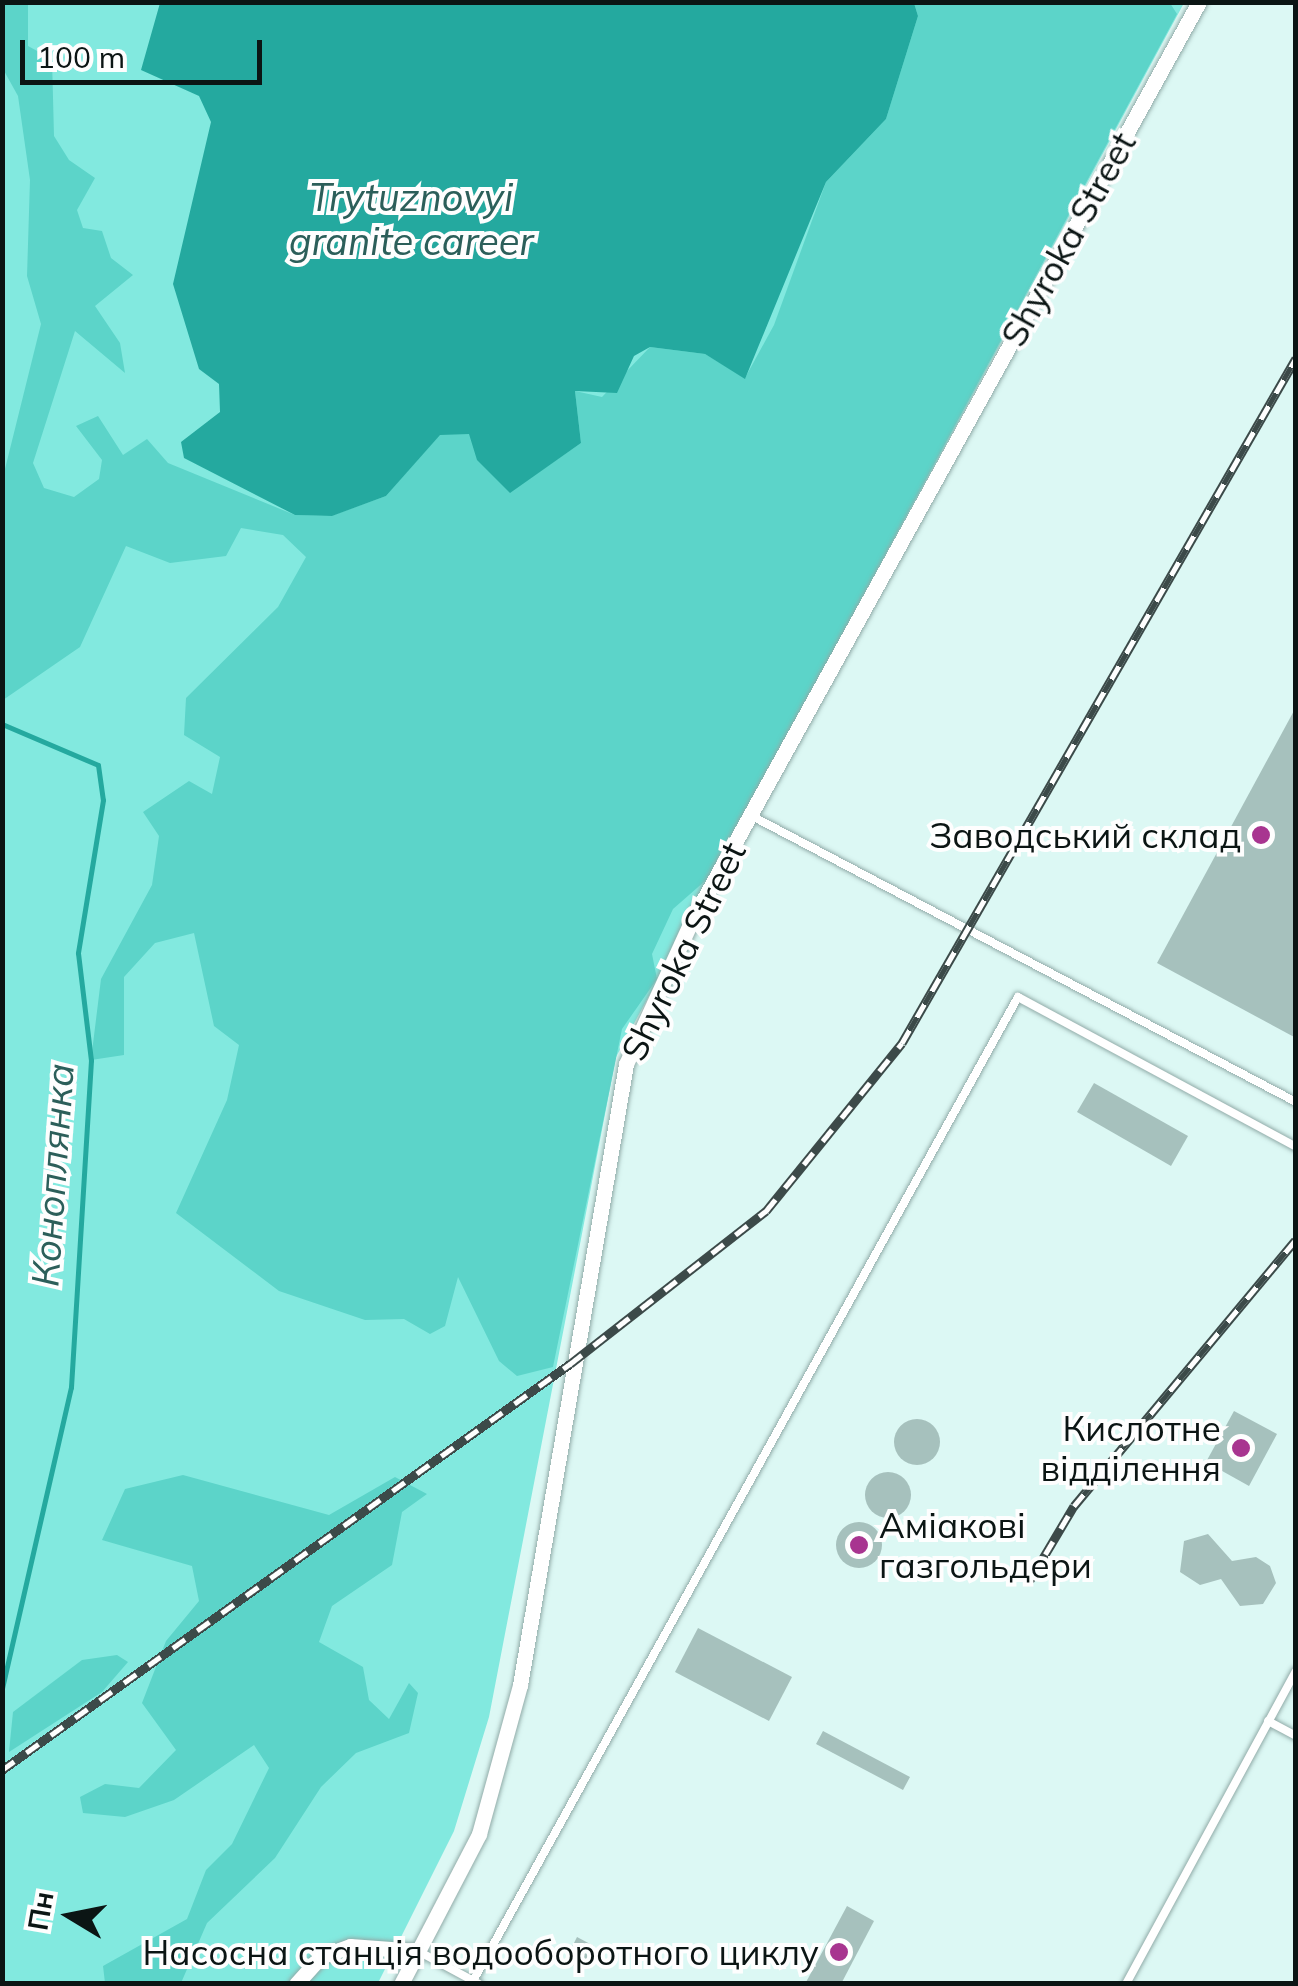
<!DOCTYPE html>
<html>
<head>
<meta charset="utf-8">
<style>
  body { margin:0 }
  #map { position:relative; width:1298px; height:1986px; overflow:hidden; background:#dcf8f4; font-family:Mulish,sans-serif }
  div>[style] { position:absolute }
  .green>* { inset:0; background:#82e9df }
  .forest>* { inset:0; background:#5cd4c9 }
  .water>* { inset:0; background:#24a99f }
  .stream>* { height:5px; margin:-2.5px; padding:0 2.5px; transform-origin:2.5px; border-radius:2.5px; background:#24a99f }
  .building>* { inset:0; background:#a6c1bd }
  .round { border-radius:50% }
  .roads { filter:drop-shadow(0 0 2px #91aba8) drop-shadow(0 0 2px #91aba8) }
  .lane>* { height:8px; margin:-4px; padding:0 4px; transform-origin:4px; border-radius:4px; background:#fff }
  .street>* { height:15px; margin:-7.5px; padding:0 7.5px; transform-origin:7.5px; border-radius:7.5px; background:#fff }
  .rail>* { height:9px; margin-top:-4.5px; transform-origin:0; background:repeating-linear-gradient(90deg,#fefefe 0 15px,#3c4a49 0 30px); box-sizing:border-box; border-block:2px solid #3c4a49 }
  .dots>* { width:28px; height:28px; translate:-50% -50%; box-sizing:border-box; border:5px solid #fefefe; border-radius:50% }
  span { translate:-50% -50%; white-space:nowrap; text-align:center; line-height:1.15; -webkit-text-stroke:8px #fefefe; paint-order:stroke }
  .street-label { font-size:35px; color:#0b1514 }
  .poi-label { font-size:35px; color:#0b1514 }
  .right { translate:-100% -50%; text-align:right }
  .left { translate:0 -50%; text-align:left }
  .water-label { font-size:38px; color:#2c5f5a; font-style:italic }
  .frame { position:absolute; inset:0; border:5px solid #0b1514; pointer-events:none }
  .north { position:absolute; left:20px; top:1866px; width:100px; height:100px; -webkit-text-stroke:8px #fefefe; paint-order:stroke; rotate:280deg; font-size:28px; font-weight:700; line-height:40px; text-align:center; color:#0b1514 }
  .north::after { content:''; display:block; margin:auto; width:35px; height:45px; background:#0b1514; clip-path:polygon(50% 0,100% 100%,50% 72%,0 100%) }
  .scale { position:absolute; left:20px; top:40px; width:242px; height:45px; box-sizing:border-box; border:5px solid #0b1514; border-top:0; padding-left:12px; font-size:30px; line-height:35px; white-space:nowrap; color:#0b1514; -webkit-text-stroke:8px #fefefe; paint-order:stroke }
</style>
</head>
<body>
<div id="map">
  <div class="green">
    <div style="clip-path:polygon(3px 3px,1184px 3px,616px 1057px,489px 1717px,454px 1831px,378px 1983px,3px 1984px)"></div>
  </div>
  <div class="forest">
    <div style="clip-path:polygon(3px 3px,28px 3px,28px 46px,52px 59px,54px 136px,69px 160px,95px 178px,77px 210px,83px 228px,102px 231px,111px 258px,133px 275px,95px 306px,120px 343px,125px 373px,75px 331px,33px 463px,44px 488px,74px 497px,99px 479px,102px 460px,76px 426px,98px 416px,123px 455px,147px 439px,168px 463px,295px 515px,331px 516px,386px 496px,440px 434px,470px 434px,510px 492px,581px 443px,575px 391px,602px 397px,650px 347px,705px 354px,745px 378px,774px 325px,826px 182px,886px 119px,918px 16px,914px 3px,1170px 3px,1177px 14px,713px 874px,673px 909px,652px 954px,657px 979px,622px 1029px,553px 1367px,517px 1376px,499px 1361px,458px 1277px,445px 1326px,430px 1334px,404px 1319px,365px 1320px,279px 1291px,176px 1213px,227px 1100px,239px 1045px,214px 1026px,194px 933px,155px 943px,124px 977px,124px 1055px,91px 1060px,101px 979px,152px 885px,159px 836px,143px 812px,189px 781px,212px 794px,220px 757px,184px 735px,186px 698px,278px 607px,306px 557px,283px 535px,241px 528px,226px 556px,170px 563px,126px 546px,80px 647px,3px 700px,3px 477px,41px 324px,27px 276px,30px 180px,18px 96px,3px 69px)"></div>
    <div style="clip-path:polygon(183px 1475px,329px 1515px,395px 1477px,427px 1494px,402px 1512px,392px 1565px,332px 1606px,319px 1642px,363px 1667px,369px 1700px,389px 1719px,409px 1683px,418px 1693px,409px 1733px,356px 1753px,321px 1787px,275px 1858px,207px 1923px,181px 1983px,105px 1983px,103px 1966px,187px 1919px,206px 1870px,232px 1844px,269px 1768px,254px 1745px,174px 1800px,125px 1817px,83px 1813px,80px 1797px,105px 1784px,139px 1788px,176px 1750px,142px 1703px,166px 1641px,199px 1601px,192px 1566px,102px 1540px,125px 1489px)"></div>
    <div style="clip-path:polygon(117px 1655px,128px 1662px,102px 1692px,9px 1752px,13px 1712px,82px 1660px)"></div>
  </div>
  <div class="water">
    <div style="clip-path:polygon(914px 3px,918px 16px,886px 119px,826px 182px,745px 379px,705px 354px,650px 347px,634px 356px,617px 393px,575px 391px,581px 443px,510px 493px,477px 460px,469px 434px,440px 435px,386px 496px,332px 516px,295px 515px,184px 458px,181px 442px,220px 412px,219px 384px,199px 369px,173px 284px,211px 122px,199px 96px,141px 70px,160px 3px)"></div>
  </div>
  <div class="stream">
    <div style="left:2px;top:724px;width:104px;rotate:23.1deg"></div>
    <div style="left:98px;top:765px;width:35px;rotate:82deg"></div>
    <div style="left:103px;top:800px;width:155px;rotate:99.3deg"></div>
    <div style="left:78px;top:953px;width:108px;rotate:83.1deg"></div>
    <div style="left:91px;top:1060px;width:328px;rotate:93.5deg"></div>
    <div style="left:71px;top:1387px;width:310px;rotate:102.9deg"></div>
  </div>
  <div class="building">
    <div style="clip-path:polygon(1296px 707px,1296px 1038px,1157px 963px)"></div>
    <div style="clip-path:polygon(1094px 1083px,1188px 1136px,1171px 1166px,1077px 1112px)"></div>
    <div style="clip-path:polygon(1234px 1411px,1277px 1434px,1249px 1486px,1206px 1462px)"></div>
    <div class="round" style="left:894px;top:1419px;width:46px;height:46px"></div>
    <div class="round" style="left:865px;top:1472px;width:46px;height:46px"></div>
    <div class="round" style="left:836px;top:1522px;width:46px;height:46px"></div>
    <div style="clip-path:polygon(1208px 1534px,1232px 1561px,1256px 1557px,1270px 1566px,1276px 1583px,1263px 1604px,1240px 1606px,1221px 1579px,1200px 1585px,1180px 1572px,1184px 1541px)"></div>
    <div style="clip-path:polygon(698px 1628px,792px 1677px,769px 1721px,675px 1672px)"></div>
    <div style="clip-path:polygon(823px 1731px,910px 1777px,903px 1790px,816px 1744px)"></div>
    <div style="clip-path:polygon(847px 1906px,874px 1921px,841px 1984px,805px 1984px)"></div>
    <div style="clip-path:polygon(577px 1937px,594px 1946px,582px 1970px,565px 1961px)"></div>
  </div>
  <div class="roads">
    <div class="lane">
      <div style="left:750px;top:815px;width:617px;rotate:27.73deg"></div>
      <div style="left:1268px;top:1721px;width:32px;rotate:28deg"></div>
      <div style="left:418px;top:1951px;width:69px;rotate:28.4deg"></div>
      <div style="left:473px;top:1981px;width:1125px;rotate:-61.02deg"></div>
      <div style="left:1018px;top:997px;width:316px;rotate:28.3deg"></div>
      <div style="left:1126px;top:1984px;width:356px;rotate:-61.5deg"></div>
    </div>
    <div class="street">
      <div style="left:296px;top:1984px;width:36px;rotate:-48deg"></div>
      <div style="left:320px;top:1957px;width:32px;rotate:-20deg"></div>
      <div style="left:350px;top:1946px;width:68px;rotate:4.2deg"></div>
      <div style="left:401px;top:1984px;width:169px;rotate:-62.5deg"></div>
      <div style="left:479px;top:1834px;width:155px;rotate:-74.6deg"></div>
      <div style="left:520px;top:1685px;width:630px;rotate:-80.31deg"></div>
      <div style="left:626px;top:1064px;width:154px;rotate:-65.4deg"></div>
      <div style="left:690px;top:924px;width:1053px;rotate:-61.1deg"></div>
    </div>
  </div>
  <div class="rail">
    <div style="left:1030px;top:1580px;width:86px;rotate:-59.3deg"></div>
    <div style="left:1074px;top:1506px;width:346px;rotate:-50.2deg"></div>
    <div style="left:2px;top:1770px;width:698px;rotate:-35.56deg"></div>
    <div style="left:570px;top:1364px;width:249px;rotate:-38deg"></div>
    <div style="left:766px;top:1211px;width:216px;rotate:-51deg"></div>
    <div style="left:902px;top:1043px;width:790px;rotate:-60.09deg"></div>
  </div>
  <div class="dots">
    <div style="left:1261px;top:835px;background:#a83590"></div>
    <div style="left:1241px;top:1448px;background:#a83590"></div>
    <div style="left:859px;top:1545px;background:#a83590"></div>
    <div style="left:839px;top:1952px;background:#a83590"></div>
  </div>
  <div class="street-label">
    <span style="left:1068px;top:239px;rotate:-61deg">Shyroka Street</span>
    <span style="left:683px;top:951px;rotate:-64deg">Shyroka Street</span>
  </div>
  <div class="poi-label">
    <span class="right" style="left:1241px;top:835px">Заводський склад</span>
    <span class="right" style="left:1221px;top:1448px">Кислотне<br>відділення</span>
    <span class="left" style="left:879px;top:1545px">Аміакові<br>газгольдери</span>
    <span class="right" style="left:819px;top:1952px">Насосна станція водооборотного циклу</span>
  </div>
  <div class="water-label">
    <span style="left:411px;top:220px">Trytuznovyi<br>granite career</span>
    <span style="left:53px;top:1175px;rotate:-86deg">Коноплянка</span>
  </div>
  <div class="frame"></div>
  <div class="north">Пн</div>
  <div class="scale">100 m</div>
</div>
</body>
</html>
